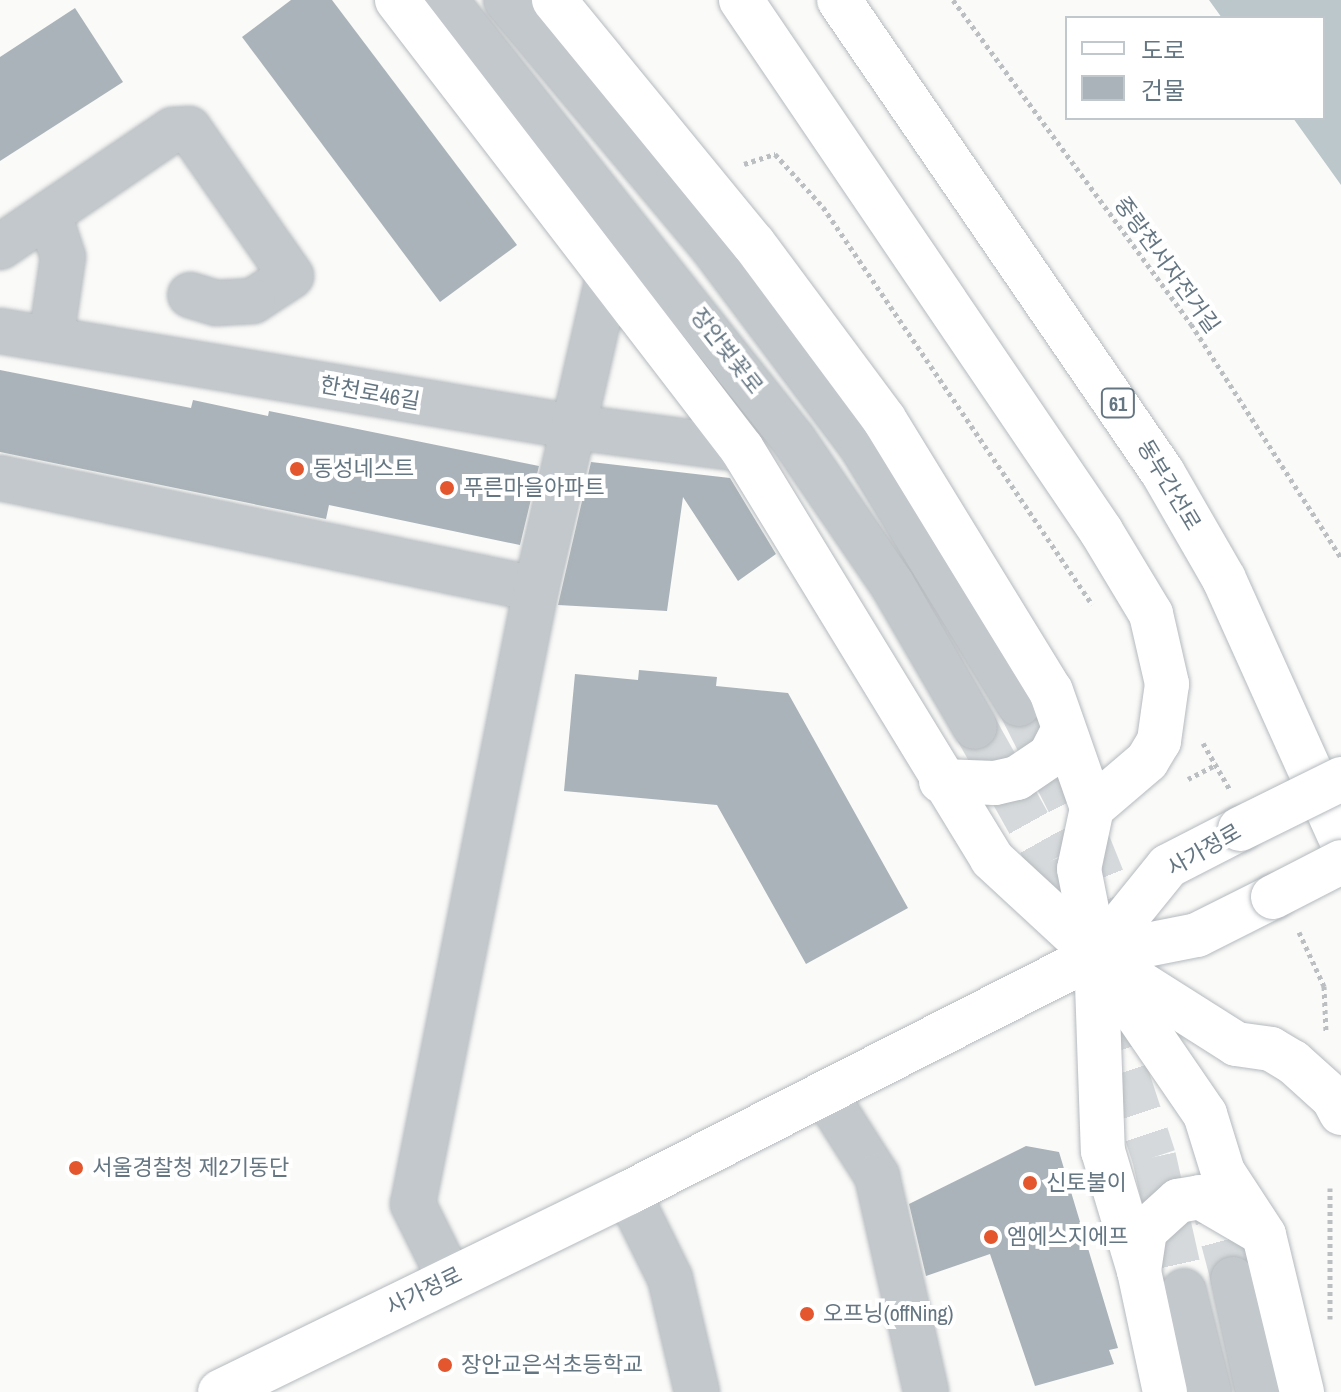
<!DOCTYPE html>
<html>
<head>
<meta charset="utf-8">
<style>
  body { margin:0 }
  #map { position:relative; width:1341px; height:1392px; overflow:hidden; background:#fafaf8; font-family:"Archivo Narrow","Noto Sans KR",sans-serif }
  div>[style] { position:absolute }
  .water>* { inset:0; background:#bbc7cb }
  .building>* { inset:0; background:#aab3b9 }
  .minor-tunnel>* { height:44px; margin-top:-22px; transform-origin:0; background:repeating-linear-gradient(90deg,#d5d9db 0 44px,transparent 0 66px) }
  .path>* { height:5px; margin-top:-2.5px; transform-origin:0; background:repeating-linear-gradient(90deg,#bbbfc2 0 4px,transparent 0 8px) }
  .roads { filter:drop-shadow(0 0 2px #b5babe) drop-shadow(0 0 2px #b5babe) }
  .minor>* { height:44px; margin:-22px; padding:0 22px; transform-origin:22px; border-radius:22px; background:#c3c8cc }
  .major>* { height:44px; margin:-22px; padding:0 22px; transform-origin:22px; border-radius:22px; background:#fff }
  .highway>* { height:44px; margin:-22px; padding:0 22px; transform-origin:22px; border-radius:22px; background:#fff }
  .bridges { filter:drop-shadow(0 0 2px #b5babe) drop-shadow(0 0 2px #b5babe) }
  .major-bridge>* { height:44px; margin:-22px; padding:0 22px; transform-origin:22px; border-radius:22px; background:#fff }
  .dots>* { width:22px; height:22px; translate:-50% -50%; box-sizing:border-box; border:4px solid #fff; border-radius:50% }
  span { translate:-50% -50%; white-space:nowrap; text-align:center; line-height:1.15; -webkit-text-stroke:8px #fff; paint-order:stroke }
  .shield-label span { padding:2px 6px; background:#fff; border:2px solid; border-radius:6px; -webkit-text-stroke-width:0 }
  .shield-label { font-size:20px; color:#657683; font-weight:700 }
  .street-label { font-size:22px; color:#657683 }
  .poi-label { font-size:22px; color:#657683 }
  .left { translate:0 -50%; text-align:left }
  .legend { position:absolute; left:1065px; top:16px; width:260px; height:104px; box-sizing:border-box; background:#fff; border:2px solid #c1c8cd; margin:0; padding:10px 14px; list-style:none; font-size:24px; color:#657683 }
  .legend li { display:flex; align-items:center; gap:16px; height:40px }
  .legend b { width:40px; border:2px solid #c1c8cd }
</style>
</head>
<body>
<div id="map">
  <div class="water">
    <div style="clip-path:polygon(1209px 0,1341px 0,1341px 185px,1293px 118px,1323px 118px,1323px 18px,1222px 18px)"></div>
  </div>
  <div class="building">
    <div style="clip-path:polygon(291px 0,332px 0,517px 245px,440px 302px,242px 37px)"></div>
    <div style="clip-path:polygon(75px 8px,123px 82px,0 161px,0 57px)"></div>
    <div style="clip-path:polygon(0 370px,191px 408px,193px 400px,268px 416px,269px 411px,539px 466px,520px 545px,329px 505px,326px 519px,0 452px)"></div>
    <div style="clip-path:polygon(591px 462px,730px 478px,776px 554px,738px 581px,683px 497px,667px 611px,558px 605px)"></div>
    <div style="clip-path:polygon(639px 670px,717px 677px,716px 686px,788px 693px,908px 908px,806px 964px,717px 805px,564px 791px,575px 674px,638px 680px)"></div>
    <div style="clip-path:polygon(1026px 1146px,1059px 1152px,1118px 1348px,1109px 1350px,1114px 1364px,1035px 1386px,990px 1254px,926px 1276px,909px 1204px)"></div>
  </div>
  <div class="minor-tunnel">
    <div style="left:1019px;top:704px;width:149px;rotate:63.3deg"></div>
    <div style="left:1086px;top:837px;width:128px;rotate:68deg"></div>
    <div style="left:975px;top:727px;width:154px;rotate:60.8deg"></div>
    <div style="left:1050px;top:861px;width:158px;rotate:69.6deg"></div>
    <div style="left:1105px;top:1009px;width:156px;rotate:71.7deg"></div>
    <div style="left:1154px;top:1157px;width:137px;rotate:77.4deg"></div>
    <div style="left:1206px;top:1177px;width:106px;rotate:75.2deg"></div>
  </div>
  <div class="path">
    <div style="left:953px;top:0;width:402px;rotate:53.7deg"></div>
    <div style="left:1191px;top:324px;width:278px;rotate:57.3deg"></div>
    <div style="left:744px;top:164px;width:33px;rotate:-18deg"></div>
    <div style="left:775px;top:154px;width:72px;rotate:47.8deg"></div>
    <div style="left:823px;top:207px;width:480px;rotate:55.9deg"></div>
    <div style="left:1203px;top:743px;width:54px;rotate:60.1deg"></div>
    <div style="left:1188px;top:779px;width:33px;rotate:-27deg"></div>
    <div style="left:1299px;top:932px;width:60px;rotate:65.2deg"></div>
    <div style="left:1324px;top:986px;width:46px;rotate:87.5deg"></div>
    <div style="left:1330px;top:1188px;width:131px;rotate:90deg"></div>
  </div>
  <div class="roads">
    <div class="minor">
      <div style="left:445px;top:0;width:560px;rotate:51.6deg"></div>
      <div style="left:793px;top:439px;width:176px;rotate:55.7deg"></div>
      <div style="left:892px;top:584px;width:165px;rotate:59.9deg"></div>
      <div style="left:506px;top:0;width:324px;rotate:50.1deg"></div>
      <div style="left:714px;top:249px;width:247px;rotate:53.2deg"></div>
      <div style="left:862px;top:447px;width:301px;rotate:58.6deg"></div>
      <div style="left:49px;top:214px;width:45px;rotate:72deg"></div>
      <div style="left:63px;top:257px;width:83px;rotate:98.3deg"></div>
      <div style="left:0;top:247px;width:209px;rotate:-34.1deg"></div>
      <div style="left:173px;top:130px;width:16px;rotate:-4deg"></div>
      <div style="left:189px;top:129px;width:179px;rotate:55.2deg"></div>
      <div style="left:291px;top:276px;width:45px;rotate:146.7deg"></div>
      <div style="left:253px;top:301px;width:37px;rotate:177deg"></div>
      <div style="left:216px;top:303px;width:27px;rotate:-163deg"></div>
      <div style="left:0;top:331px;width:582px;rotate:9.49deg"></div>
      <div style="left:574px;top:427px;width:169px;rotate:7.5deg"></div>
      <div style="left:0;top:478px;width:547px;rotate:11.7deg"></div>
      <div style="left:825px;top:1094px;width:97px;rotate:57.6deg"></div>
      <div style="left:877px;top:1176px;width:221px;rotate:77.2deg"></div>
      <div style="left:628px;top:1193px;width:95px;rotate:63.7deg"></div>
      <div style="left:670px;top:1278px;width:117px;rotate:76.7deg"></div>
      <div style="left:450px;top:1279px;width:84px;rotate:-116.3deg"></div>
      <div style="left:413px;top:1204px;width:627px;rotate:-78.69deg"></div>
      <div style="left:536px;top:589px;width:320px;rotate:-77deg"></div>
      <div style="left:1233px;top:1279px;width:116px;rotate:77.5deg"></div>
      <div style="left:1184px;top:1291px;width:104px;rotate:76.1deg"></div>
    </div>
    <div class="major">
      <div style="left:397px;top:0;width:566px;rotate:52.46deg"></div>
      <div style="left:742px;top:449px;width:480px;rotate:58.6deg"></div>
      <div style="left:992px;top:859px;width:142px;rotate:42.7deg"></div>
      <div style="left:1096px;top:955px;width:193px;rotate:55.6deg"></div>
      <div style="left:1205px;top:1114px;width:61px;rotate:72.8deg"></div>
      <div style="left:1223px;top:1172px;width:75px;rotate:56.9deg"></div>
      <div style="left:1264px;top:1235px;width:162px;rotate:76.4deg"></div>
      <div style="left:554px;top:0;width:315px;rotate:50.7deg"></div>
      <div style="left:754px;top:244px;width:218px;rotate:53.4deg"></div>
      <div style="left:884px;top:419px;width:319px;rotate:58.5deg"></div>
      <div style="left:1051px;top:691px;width:124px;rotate:70.7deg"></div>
      <div style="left:1092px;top:808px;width:62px;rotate:102deg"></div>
      <div style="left:1079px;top:869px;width:88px;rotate:78.8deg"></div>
      <div style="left:1096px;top:955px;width:196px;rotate:88deg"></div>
      <div style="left:1103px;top:1151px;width:125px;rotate:73.3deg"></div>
      <div style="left:1139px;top:1271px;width:124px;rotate:77.9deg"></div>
      <div style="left:941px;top:781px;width:54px;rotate:2.1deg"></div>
      <div style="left:995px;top:783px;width:23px;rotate:-13deg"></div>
      <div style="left:1017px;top:778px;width:40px;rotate:-34deg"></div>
      <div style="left:1050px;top:756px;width:28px;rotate:-63deg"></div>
      <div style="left:1096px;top:955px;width:114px;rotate:-51deg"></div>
      <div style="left:1168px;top:866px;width:81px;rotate:-27.2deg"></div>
      <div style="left:1139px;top:1271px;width:40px;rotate:-81.5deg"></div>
      <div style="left:1145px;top:1231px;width:45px;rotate:-42.3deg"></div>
      <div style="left:1178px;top:1201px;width:22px;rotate:-10deg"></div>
      <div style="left:1200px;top:1197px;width:64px;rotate:30.2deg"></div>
      <div style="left:220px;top:1392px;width:454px;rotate:-26deg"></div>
      <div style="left:628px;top:1193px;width:525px;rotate:-26.96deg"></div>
      <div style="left:1096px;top:955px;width:103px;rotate:-11.2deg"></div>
      <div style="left:1197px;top:935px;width:85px;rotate:-26.6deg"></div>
    </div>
    <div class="highway">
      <div style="left:741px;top:0;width:642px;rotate:55.86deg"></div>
      <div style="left:1101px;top:531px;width:97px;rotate:58.9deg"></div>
      <div style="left:1151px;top:614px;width:72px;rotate:77.1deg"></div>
      <div style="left:1167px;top:684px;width:58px;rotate:98deg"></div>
      <div style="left:1159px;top:741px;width:23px;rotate:121deg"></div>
      <div style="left:1147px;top:761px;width:72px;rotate:139.5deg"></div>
      <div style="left:839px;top:0;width:573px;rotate:55.59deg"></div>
      <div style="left:1163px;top:473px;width:122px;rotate:60.1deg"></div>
      <div style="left:1224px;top:579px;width:285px;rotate:65.8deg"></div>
      <div style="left:1096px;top:955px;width:166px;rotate:32.4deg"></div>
      <div style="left:1236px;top:1044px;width:35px;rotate:8deg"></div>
      <div style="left:1271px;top:1049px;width:26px;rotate:31deg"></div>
      <div style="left:1293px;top:1062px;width:54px;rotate:42deg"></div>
      <div style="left:1333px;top:1098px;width:17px;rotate:62deg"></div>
    </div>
  </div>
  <div class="bridges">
    <div class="major-bridge">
      <div style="left:1240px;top:829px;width:113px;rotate:-26.3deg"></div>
      <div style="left:1273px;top:897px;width:76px;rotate:-27.2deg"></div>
    </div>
  </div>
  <div class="dots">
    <div style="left:297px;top:469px;background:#e4572e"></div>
    <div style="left:447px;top:488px;background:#e4572e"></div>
    <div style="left:76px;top:1168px;background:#e4572e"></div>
    <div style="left:1030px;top:1183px;background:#e4572e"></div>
    <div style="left:991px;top:1237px;background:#e4572e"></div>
    <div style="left:807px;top:1314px;background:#e4572e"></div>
    <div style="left:445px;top:1365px;background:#e4572e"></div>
  </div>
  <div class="shield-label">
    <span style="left:1118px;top:403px">61</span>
  </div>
  <div class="street-label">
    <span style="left:1167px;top:265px;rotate:54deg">중랑천서자전거길</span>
    <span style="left:727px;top:351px;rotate:52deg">장안벚꽃로</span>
    <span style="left:370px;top:393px;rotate:10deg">한천로46길</span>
    <span style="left:1169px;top:485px;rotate:59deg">동부간선로</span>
    <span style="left:1204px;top:850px;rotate:-30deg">사가정로</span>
    <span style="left:424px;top:1291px;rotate:-26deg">사가정로</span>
  </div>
  <div class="poi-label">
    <span class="left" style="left:313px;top:469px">동성네스트</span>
    <span class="left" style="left:463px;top:488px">푸른마을아파트</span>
    <span class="left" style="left:92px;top:1168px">서울경찰청 제2기동단</span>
    <span class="left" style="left:1046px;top:1183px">신토불이</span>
    <span class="left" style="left:1007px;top:1237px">엠에스지에프</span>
    <span class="left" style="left:823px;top:1314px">오프닝(offNing)</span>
    <span class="left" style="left:461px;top:1365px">장안교은석초등학교</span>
  </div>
  <ul class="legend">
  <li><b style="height:10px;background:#fff"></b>도로</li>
  <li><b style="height:22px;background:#aab3b9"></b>건물</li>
  </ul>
</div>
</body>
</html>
